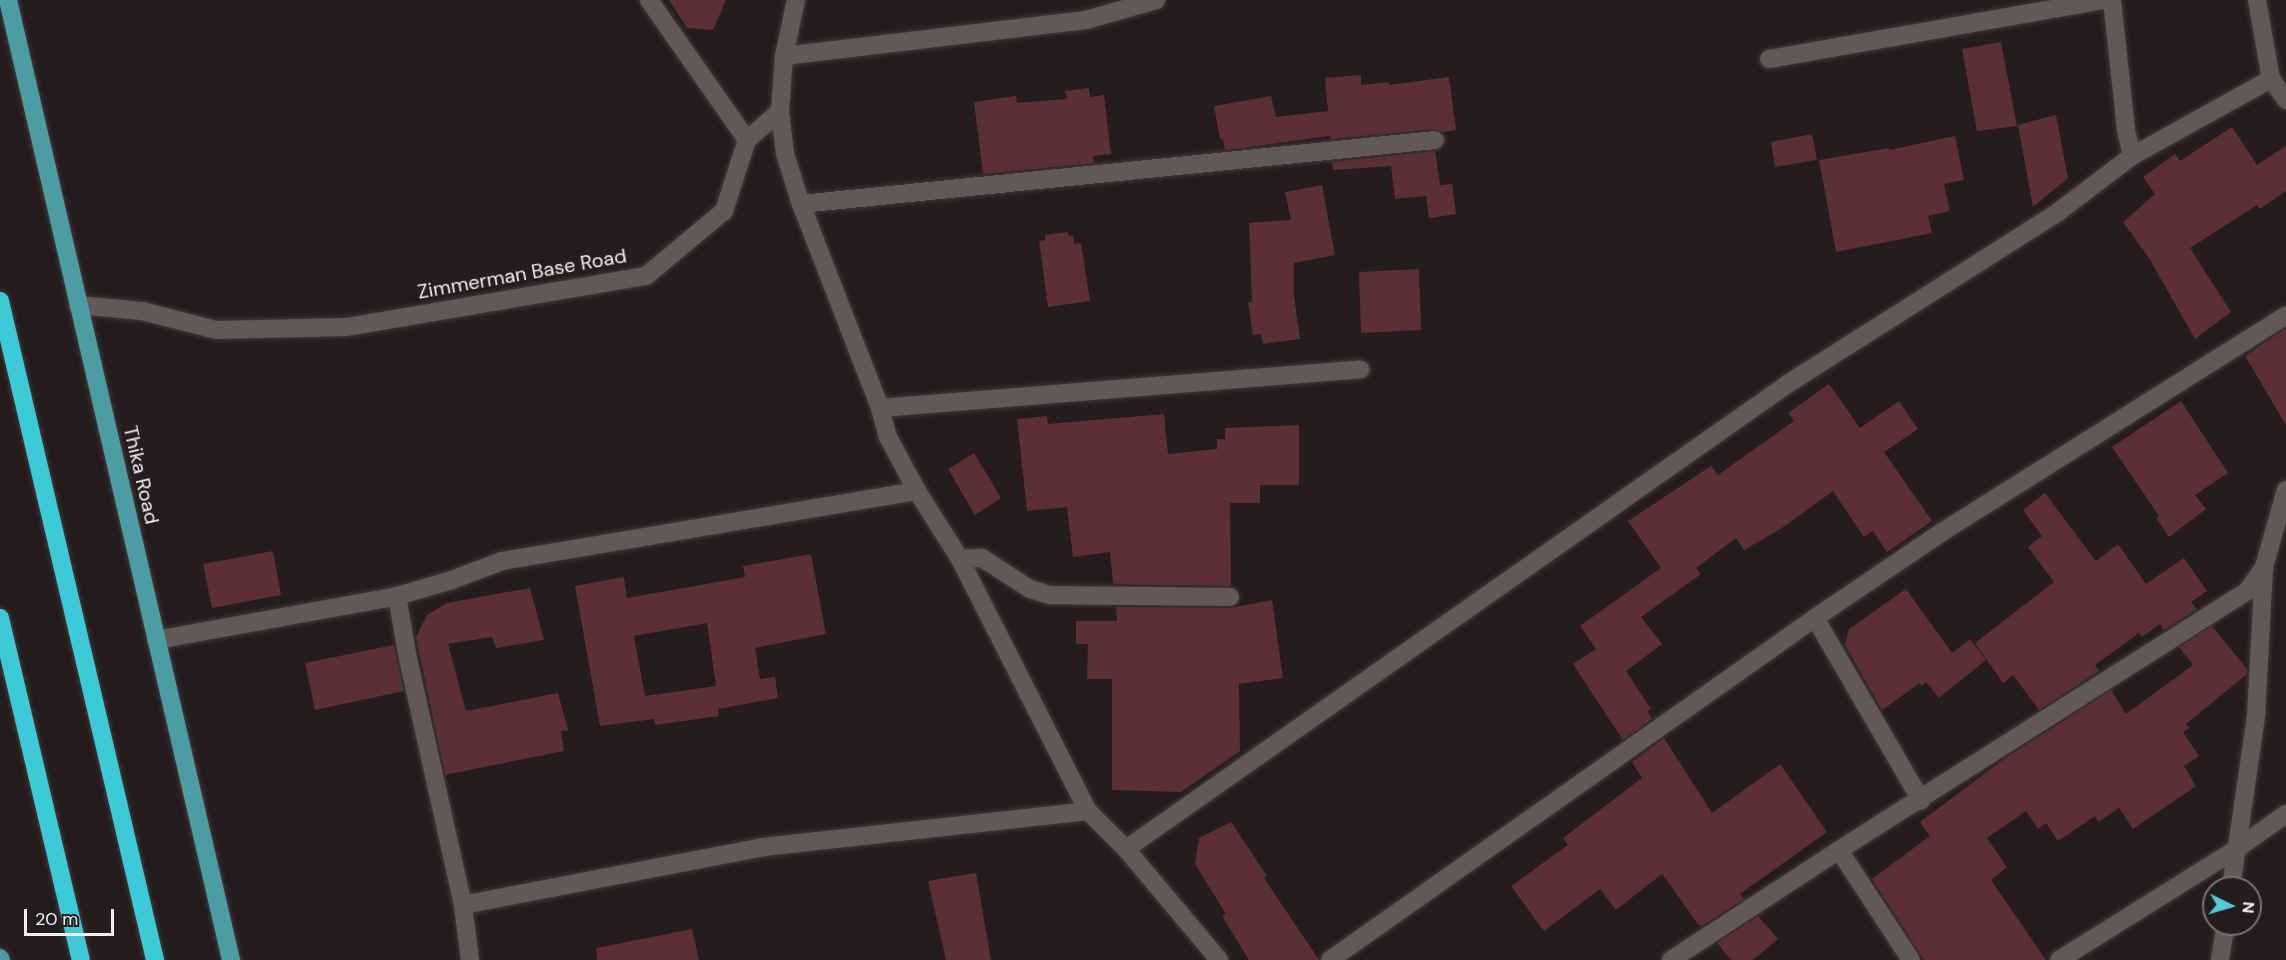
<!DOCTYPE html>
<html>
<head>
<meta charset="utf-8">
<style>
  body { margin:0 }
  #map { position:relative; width:2286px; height:960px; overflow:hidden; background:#251c1d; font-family:"DM Sans",sans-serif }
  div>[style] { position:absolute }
  .building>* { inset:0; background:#5c2f34 }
  .roads { filter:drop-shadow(0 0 2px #413a3a) drop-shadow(0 0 2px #413a3a) }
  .minor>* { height:18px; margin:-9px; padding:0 9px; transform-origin:9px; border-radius:9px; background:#635858 }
  .major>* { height:18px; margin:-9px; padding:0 9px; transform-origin:9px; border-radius:9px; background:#4c9ca4 }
  .highway>* { height:18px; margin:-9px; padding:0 9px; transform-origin:9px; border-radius:9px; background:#3ccad7 }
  span { translate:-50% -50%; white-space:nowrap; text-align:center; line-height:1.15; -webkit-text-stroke:5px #251c1d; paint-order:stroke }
  .street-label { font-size:20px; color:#f6efef }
  .north { position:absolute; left:2202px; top:876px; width:60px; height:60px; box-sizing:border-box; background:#251c1d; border:2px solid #797071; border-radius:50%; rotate:95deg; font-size:16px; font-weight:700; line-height:24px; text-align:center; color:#f6efef }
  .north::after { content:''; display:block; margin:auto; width:21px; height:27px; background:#52cbd7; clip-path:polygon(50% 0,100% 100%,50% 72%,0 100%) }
  .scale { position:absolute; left:24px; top:909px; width:90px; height:27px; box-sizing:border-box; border:3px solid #f6efef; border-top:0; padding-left:8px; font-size:18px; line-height:21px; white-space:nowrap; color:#f6efef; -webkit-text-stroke:4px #251c1d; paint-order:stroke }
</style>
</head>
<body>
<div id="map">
  <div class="building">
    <div style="clip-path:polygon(669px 0,726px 0,713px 30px,687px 28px)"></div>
    <div style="clip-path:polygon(2001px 42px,2017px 126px,1977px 131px,1962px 49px)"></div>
    <div style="clip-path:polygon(1361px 75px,1361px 85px,1389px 82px,1389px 85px,1449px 77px,1456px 130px,1443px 132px,1434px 129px,1330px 139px,1330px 136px,1225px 150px,1223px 139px,1220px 139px,1214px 106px,1271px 96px,1276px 117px,1328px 111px,1325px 78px)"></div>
    <div style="clip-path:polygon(1089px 88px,1090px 97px,1104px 95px,1111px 154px,1093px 156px,1094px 163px,983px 174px,974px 102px,1016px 96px,1017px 103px,1067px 99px,1065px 91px)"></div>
    <div style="clip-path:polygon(2056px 115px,2068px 178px,2033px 207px,2018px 125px)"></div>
    <div style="clip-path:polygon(2232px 127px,2257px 165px,2286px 146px,2286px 191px,2260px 209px,2257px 205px,2190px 248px,2231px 312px,2195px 339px,2149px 258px,2123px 222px,2155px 194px,2143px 177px,2175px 154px,2180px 161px)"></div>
    <div style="clip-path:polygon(1812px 134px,1817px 160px,1775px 167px,1771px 142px)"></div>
    <div style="clip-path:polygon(1955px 136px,1964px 180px,1944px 184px,1950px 211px,1928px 216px,1932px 233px,1836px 252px,1819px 160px,1889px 148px,1889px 150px)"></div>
    <div style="clip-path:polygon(1435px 151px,1440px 185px,1452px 184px,1456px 214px,1429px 218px,1426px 196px,1395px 199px,1391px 166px,1333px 170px,1332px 162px)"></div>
    <div style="clip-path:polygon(1322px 185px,1335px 255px,1294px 263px,1294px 296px,1300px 339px,1263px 344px,1261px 334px,1253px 335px,1248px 302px,1252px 302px,1249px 223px,1291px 220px,1285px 192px)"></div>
    <div style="clip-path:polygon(1068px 232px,1069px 236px,1073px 236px,1074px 244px,1081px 243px,1090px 301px,1048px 307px,1039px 241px,1045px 240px,1045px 235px)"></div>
    <div style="clip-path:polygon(1419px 269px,1421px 330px,1361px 333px,1359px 272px)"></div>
    <div style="clip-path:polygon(2286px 328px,2286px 425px,2245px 356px)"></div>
    <div style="clip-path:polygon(1829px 384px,1860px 428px,1899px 401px,1918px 429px,1884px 452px,1932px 521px,1887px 552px,1873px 531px,1864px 537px,1833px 491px,1782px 528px,1744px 550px,1736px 538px,1696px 568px,1701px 574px,1641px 617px,1662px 644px,1626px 671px,1651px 709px,1647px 711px,1652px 719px,1623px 740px,1573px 664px,1596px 649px,1580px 626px,1661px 568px,1628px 521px,1711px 466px,1718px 475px,1794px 421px,1788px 413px)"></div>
    <div style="clip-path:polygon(2181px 401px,2228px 473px,2195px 495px,2206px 509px,2169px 537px,2156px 518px,2159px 516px,2112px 447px)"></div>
    <div style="clip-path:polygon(1164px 414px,1168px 454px,1217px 449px,1217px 439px,1225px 439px,1225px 428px,1299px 425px,1299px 485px,1260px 485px,1260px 503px,1230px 503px,1231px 586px,1113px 584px,1110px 552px,1073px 557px,1067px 507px,1027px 511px,1017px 419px,1047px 416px,1048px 424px)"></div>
    <div style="clip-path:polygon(974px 453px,1001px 498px,975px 515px,948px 469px)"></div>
    <div style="clip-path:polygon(2045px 493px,2096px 561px,2118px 544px,2146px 584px,2184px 558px,2207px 591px,2191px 602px,2197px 609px,2164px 630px,2160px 624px,2142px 637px,2139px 633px,2095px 665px,2099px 671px,2039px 710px,2013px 675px,2003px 683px,1975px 643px,2054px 582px,2028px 547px,2042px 536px,2023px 510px)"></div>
    <div style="clip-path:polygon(273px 551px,281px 595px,212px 608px,203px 564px)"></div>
    <div style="clip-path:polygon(evenodd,811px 554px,826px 634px,755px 648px,760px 679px,775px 677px,778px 698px,718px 709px,719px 716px,655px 725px,654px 719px,600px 726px,575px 586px,624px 577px,627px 598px,745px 577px,743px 566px,811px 554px,707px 623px,716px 686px,645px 696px,634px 636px,707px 623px)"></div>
    <div style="clip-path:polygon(530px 588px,544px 640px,496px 648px,492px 637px,448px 644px,466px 711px,558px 693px,568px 730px,561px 731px,564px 751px,445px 775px,416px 637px,427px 615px,447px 603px)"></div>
    <div style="clip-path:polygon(1906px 589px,1952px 653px,1970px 639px,1986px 660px,1939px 698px,1926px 682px,1921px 686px,1920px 683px,1882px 710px,1845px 645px,1849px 629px)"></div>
    <div style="clip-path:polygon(1272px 600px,1283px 678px,1239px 684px,1240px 751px,1181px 792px,1112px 790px,1112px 679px,1087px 679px,1088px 644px,1076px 644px,1076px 621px,1117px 621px,1116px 607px,1230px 608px)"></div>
    <div style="clip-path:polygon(2212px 626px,2247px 669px,2247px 674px,2186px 724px,2189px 728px,2183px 732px,2199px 756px,2184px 766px,2196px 786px,2133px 829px,2119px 808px,2098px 822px,2095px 816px,2058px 841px,2046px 823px,2038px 829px,2026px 811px,1987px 838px,2007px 867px,1991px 880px,2046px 960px,1924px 960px,1872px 879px,1930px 836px,1920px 822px,2004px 759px,2111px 690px,2126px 714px,2193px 665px,2179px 647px)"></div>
    <div style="clip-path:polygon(394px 645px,404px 691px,315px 710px,305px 663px)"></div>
    <div style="clip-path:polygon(1664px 738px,1712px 813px,1780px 764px,1827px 832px,1740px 894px,1744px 899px,1702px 926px,1698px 924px,1662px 874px,1616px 910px,1600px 889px,1544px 931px,1511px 886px,1568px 845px,1563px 838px,1642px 778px,1632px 762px)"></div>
    <div style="clip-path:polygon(1231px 822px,1267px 876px,1264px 878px,1319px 960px,1249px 960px,1222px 916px,1226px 914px,1195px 864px,1199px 838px)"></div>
    <div style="clip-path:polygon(976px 873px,991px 960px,946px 960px,928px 881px)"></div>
    <div style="clip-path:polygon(1758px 916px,1778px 939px,1753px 960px,1731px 960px,1717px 943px)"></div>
    <div style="clip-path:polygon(692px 929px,699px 960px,597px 960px,596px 948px)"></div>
  </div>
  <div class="roads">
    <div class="minor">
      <div style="left:649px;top:0;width:171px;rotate:55deg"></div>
      <div style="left:2257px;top:0;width:80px;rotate:80deg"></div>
      <div style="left:2271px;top:79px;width:26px;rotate:54deg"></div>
      <div style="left:784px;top:56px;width:304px;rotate:-6.8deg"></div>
      <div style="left:1086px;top:20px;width:73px;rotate:-15.9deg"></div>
      <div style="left:1769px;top:59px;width:340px;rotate:-10deg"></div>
      <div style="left:780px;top:111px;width:43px;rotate:83.4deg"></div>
      <div style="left:785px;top:154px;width:52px;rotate:72.3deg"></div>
      <div style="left:801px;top:204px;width:219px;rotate:68.8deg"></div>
      <div style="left:880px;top:408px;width:30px;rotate:75deg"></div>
      <div style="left:888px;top:437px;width:61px;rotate:61.8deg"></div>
      <div style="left:917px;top:491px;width:80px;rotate:57.7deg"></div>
      <div style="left:960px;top:559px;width:283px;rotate:63.1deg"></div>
      <div style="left:1088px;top:811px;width:54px;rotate:45deg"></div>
      <div style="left:1126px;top:849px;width:145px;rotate:50deg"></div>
      <div style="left:2132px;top:156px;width:159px;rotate:-29deg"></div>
      <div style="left:801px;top:204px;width:637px;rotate:-5.76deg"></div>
      <div style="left:78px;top:305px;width:64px;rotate:5.4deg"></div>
      <div style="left:142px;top:311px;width:76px;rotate:14.4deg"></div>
      <div style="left:216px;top:330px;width:131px;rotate:-1.3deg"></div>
      <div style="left:347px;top:327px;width:303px;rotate:-9.7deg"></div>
      <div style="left:646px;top:276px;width:102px;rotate:-39.8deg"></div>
      <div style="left:724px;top:211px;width:75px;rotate:-72.1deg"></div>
      <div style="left:747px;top:140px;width:44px;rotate:-41.3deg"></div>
      <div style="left:780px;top:111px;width:55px;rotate:-85.8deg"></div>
      <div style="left:784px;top:56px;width:57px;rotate:-77.9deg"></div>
      <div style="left:880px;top:408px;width:482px;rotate:-4.6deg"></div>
      <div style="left:960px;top:559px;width:22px;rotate:-3deg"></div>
      <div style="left:982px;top:558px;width:57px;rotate:32.9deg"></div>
      <div style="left:1030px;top:589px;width:21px;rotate:17deg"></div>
      <div style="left:1050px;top:595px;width:180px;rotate:0.6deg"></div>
      <div style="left:1815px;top:618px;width:211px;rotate:59.8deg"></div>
      <div style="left:156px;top:640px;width:245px;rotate:-10.3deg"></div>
      <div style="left:1126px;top:849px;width:810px;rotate:-35.1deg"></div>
      <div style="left:1789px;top:383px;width:319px;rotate:-32.4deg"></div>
      <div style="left:2058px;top:212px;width:93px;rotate:-37.1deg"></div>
      <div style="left:2132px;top:156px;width:28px;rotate:-103deg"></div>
      <div style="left:2126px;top:129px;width:130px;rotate:-96.2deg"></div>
      <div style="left:1839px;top:850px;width:131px;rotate:56.8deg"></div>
      <div style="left:2231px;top:888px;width:174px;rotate:-81.7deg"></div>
      <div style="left:2256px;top:716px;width:149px;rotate:-86.9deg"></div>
      <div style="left:463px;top:905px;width:306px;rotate:-10.9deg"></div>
      <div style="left:763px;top:847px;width:327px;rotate:-6.3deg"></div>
      <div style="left:470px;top:960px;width:55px;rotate:-97.3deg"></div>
      <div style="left:463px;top:905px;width:252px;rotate:-102.6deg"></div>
      <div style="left:408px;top:659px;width:64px;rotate:-99.9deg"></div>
      <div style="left:397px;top:596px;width:57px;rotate:-16.2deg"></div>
      <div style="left:452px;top:580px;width:53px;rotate:-20.8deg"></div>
      <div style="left:502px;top:561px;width:421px;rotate:-9.6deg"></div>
      <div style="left:1330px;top:960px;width:593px;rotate:-35.19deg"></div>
      <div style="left:1815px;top:618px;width:153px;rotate:-34.1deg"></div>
      <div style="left:1942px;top:532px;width:407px;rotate:-32.2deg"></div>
      <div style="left:1671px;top:960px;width:201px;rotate:-33.2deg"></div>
      <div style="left:1839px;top:850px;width:485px;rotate:-32.4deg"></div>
      <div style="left:2248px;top:590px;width:28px;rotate:-55deg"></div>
      <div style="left:2264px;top:567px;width:80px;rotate:-74.1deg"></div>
      <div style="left:2059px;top:960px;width:211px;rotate:-32deg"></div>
      <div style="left:2238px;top:848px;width:59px;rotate:-35.3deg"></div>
      <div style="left:2220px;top:960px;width:36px;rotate:-81deg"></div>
    </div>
    <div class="major">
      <div style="left:8px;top:0;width:986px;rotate:76.92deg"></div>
      <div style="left:0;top:958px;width:2px;rotate:63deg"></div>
    </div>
    <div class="highway">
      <div style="left:0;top:301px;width:677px;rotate:76.76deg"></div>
      <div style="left:0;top:618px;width:351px;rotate:76.7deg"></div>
    </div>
  </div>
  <div class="street-label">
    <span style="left:522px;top:274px;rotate:-10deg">Zimmerman Base Road</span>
    <span style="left:141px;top:475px;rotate:77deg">Thika Road</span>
  </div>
  <div class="north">N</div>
  <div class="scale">20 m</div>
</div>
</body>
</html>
